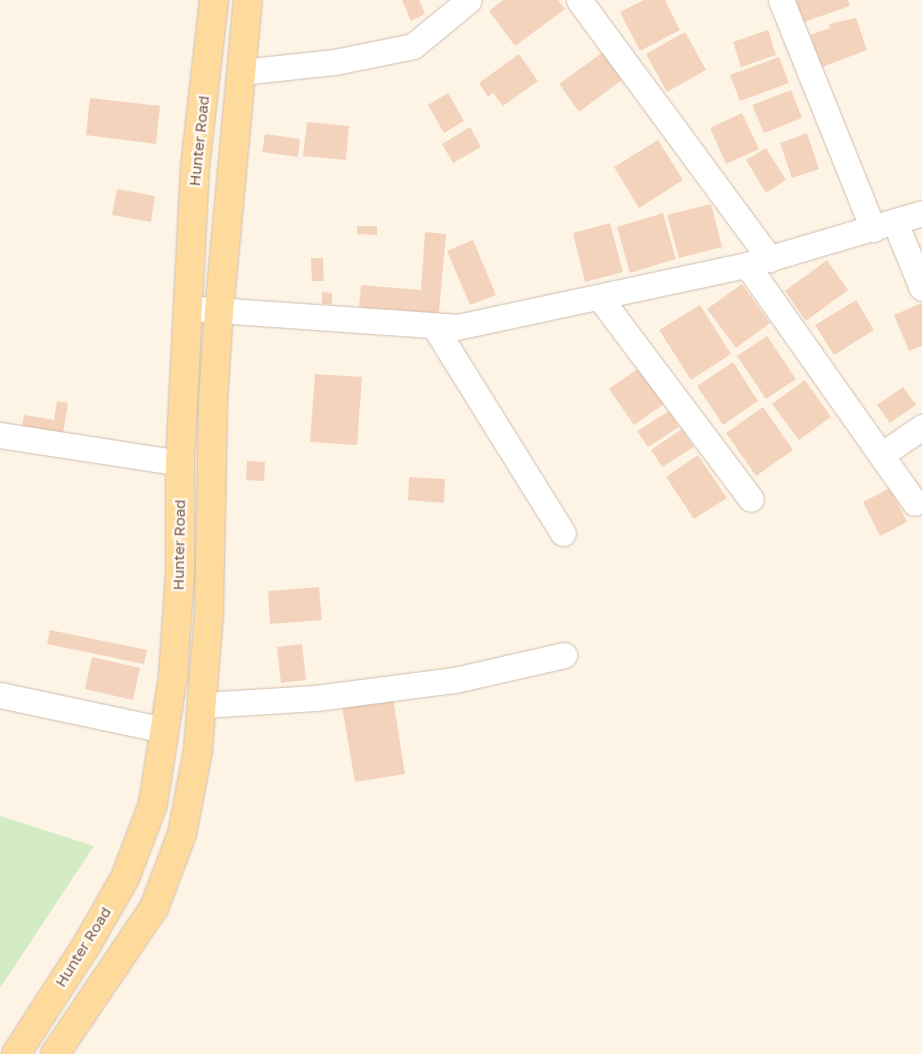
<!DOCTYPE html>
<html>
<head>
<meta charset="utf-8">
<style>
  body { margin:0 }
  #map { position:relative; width:922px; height:1054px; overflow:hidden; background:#fdf4e6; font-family:"Golos Text",sans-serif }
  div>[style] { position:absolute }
  .green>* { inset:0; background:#d4ecc4 }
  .building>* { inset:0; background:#f4d3bd }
  .roads { filter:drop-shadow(0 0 1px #cfbcac) drop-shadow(0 0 1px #cfbcac) }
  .minor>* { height:25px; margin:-12.5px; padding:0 12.5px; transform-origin:12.5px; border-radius:12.5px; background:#fff }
  .major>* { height:28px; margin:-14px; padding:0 14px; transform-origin:14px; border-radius:14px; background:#feda9d }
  span { translate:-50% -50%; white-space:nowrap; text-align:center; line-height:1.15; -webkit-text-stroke:5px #fff8ee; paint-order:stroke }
  .street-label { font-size:15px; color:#785a4a }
</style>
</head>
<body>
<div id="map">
  <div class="green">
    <div style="clip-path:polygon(0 816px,94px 846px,0 988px)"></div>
  </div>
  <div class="building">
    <div style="clip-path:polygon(402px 0,419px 0,425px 14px,411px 21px)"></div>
    <div style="clip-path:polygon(503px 0,558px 0,565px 9px,515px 46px,489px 11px)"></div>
    <div style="clip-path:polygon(644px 0,665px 0,680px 30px,640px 51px,620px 12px)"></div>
    <div style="clip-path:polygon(796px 0,848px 0,850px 6px,804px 22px)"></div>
    <div style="clip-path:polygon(856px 18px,867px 50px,822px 67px,810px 35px,830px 28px,829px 24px)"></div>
    <div style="clip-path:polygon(768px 30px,776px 55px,741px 67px,733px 42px)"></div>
    <div style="clip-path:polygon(685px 32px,706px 70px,667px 92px,646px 54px)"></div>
    <div style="clip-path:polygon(603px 52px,623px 79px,579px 112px,559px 84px)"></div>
    <div style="clip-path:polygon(519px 54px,538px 81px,503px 106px,493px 93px,488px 97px,479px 83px)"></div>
    <div style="clip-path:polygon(779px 57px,789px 83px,740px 101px,730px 75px)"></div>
    <div style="clip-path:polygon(791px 90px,802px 118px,764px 133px,752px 105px)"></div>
    <div style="clip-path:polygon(448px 93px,464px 121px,444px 133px,428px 105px)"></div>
    <div style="clip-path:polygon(90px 98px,160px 106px,156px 144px,86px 135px)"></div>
    <div style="clip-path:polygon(742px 113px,759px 149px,726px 164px,710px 128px)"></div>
    <div style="clip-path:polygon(307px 122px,349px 126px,346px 160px,303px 156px)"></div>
    <div style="clip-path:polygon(470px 127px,481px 147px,453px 163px,442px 144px)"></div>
    <div style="clip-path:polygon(807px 133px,819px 169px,792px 178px,780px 143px)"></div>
    <div style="clip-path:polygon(265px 134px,300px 139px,298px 157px,262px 152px)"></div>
    <div style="clip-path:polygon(658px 140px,683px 180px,639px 208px,614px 167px)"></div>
    <div style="clip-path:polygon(766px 148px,786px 180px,766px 193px,746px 160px)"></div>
    <div style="clip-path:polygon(117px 189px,155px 196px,151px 222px,112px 215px)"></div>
    <div style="clip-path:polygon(711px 204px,722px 247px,679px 258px,667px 215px)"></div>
    <div style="clip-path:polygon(663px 213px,676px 259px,630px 273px,617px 227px)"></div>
    <div style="clip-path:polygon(610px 223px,623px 272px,585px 282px,573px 233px)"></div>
    <div style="clip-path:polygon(357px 226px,377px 226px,377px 235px,357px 234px)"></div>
    <div style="clip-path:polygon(425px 232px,446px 234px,439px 313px,359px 307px,361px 285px,421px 290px)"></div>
    <div style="clip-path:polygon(473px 240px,496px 295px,470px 305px,447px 251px)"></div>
    <div style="clip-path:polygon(311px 258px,323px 258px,324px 281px,312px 281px)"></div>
    <div style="clip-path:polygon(827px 260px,848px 290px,806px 321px,785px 291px)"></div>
    <div style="clip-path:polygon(742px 284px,770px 323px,736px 348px,707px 309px)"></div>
    <div style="clip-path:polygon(322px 292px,332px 293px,332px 304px,322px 304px)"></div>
    <div style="clip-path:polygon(856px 300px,874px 330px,834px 355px,815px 325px)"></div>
    <div style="clip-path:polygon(922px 303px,922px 346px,909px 351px,894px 315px)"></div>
    <div style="clip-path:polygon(700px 305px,731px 354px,691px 380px,659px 330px)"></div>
    <div style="clip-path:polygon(767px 336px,796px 379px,766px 399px,737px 356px)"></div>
    <div style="clip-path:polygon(733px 362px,758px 401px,723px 425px,697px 386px)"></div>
    <div style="clip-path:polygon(643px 365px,668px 401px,634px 425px,609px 389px)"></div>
    <div style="clip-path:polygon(315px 374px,362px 377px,357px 445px,310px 442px)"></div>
    <div style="clip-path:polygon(805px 380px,831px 417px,799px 440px,772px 404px)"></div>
    <div style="clip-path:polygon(903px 387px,916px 405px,890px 423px,877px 405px)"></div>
    <div style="clip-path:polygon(57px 401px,68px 403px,63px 433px,22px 426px,24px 415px,54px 420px)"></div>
    <div style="clip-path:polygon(763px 407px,793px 450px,756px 476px,726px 433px)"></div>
    <div style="clip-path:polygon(669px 411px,679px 427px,648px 447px,637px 431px)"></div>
    <div style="clip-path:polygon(682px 429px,694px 447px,662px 467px,651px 450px)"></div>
    <div style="clip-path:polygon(698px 455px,727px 498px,694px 519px,666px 477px)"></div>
    <div style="clip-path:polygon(247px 461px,265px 462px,264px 481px,246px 480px)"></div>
    <div style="clip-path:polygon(409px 477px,445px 479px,444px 503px,408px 500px)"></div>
    <div style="clip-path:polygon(890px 488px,907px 522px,880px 536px,863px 502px)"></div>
    <div style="clip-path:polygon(319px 587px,322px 620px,270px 624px,268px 591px)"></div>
    <div style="clip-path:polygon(50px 630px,147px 650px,144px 664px,47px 644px)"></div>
    <div style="clip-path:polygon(302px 644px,306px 680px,281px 683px,277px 647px)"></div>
    <div style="clip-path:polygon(92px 657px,140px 668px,133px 700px,85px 689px)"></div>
    <div style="clip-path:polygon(393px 698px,405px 774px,355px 782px,342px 706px)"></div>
  </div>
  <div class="roads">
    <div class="minor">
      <div style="left:579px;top:0;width:322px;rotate:53.6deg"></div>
      <div style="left:781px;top:0;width:247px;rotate:68.1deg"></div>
      <div style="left:241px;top:72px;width:95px;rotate:-6.1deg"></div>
      <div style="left:335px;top:62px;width:80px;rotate:-11.6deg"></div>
      <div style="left:413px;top:46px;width:72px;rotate:-39.4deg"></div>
      <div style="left:895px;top:222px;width:71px;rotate:67.8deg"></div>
      <div style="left:747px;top:265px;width:291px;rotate:54.8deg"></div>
      <div style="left:600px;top:298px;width:251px;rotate:53.1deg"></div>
      <div style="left:188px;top:308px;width:270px;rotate:4deg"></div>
      <div style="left:457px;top:327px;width:297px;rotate:-12.1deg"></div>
      <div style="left:747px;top:265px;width:183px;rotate:-16.5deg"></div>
      <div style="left:434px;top:326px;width:244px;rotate:58.1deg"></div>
      <div style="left:0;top:435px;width:182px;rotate:8.8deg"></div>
      <div style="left:881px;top:455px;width:50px;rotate:-34.3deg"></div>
      <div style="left:0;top:695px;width:168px;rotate:12deg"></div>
      <div style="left:203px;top:705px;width:113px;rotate:-3.5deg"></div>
      <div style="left:316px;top:698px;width:140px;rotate:-7.4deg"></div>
      <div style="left:455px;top:680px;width:112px;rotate:-12.9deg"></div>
    </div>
    <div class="major">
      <div style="left:16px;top:1054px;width:129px;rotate:-57.1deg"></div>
      <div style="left:86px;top:946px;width:78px;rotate:-60.2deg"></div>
      <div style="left:125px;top:878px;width:79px;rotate:-69.3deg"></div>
      <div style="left:153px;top:804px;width:129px;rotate:-81.1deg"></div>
      <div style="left:173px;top:677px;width:106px;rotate:-86.2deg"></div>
      <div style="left:180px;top:571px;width:108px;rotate:-90deg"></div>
      <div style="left:180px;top:463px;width:296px;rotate:-87.1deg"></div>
      <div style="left:195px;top:167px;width:168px;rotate:-83.5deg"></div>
      <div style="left:55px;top:1054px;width:176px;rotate:-55.9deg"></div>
      <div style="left:154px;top:908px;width:79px;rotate:-69.3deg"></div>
      <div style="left:182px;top:834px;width:86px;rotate:-79.2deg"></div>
      <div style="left:198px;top:750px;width:138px;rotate:-85.4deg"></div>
      <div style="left:209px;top:612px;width:212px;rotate:-88.9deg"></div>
      <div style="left:213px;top:400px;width:89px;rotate:-86.1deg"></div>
      <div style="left:219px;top:311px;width:312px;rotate:-84.7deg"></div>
    </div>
  </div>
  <div class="street-label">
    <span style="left:199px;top:141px;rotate:-84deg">Hunter Road</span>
    <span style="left:179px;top:545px;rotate:-89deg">Hunter Road</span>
    <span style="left:83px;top:947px;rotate:-58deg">Hunter Road</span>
  </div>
</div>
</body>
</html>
